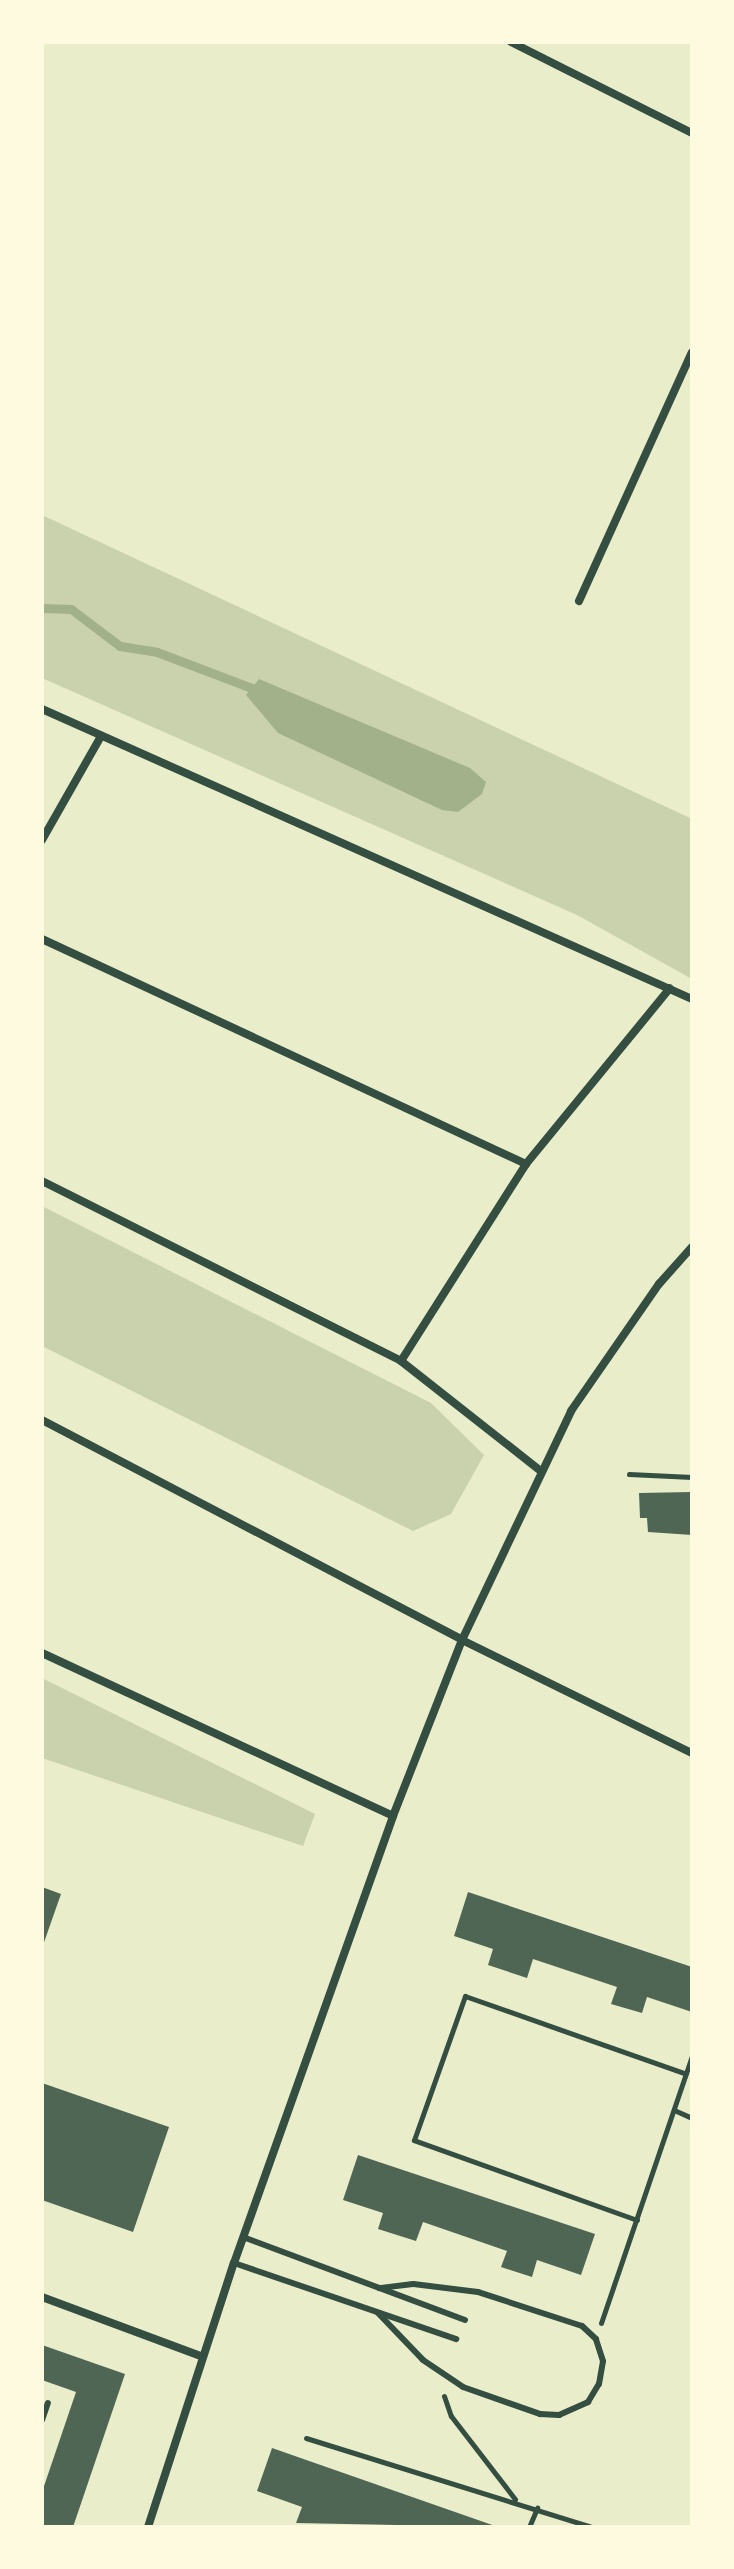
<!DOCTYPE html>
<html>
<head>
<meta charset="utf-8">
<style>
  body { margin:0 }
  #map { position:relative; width:734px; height:2569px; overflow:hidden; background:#e9edc9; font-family:"Libre Baskerville",serif }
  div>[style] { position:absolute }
  .green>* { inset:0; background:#cad2ad }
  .water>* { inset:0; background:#a3b18a }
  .stream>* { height:9px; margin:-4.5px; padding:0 4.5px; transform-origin:4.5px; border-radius:4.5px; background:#a3b18a }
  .building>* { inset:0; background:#4f6655 }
  .path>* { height:5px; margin:-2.5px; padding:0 2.5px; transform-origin:2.5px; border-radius:2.5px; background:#344e41 }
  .service>* { height:6px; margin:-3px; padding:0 3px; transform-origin:3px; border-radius:3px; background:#344e41 }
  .minor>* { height:8px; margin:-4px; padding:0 4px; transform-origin:4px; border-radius:4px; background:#344e41 }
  span { translate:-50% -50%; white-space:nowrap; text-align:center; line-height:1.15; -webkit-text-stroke:8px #fefae0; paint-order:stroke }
  .frame { position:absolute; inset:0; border:44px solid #fefae0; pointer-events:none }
</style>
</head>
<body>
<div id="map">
  <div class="green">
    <div style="clip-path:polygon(42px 515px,692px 819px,692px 979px,577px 915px,42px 678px)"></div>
    <div style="clip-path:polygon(42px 1206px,431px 1403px,484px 1455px,451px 1514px,413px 1531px,42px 1346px)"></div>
    <div style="clip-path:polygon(42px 1678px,315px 1814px,303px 1846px,42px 1758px)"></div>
  </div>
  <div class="water">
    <div style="clip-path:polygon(259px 679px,470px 768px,486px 782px,482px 794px,458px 812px,442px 810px,278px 733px,246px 695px)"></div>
  </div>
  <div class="stream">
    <div style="left:42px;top:608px;width:29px;rotate:2deg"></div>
    <div style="left:71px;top:609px;width:61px;rotate:37.1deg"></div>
    <div style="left:120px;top:646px;width:37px;rotate:9deg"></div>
    <div style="left:157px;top:652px;width:102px;rotate:20.8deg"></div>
  </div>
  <div class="building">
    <div style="clip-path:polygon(692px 1492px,692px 1535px,648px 1532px,647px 1518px,640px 1518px,639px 1493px)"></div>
    <div style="clip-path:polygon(42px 1887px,61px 1894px,42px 1948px)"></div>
    <div style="clip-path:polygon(468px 1892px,692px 1967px,692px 2012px,647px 1997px,642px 2013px,611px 2004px,617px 1987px,533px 1959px,527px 1978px,488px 1965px,493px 1949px,454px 1936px)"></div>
    <div style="clip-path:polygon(42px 2083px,169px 2127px,133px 2232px,42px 2200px)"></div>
    <div style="clip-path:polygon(358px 2155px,595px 2234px,581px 2275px,537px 2260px,532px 2277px,501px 2267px,507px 2251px,423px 2222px,416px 2241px,378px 2229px,383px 2213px,343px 2200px)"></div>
    <div style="clip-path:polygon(42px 2345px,125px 2374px,73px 2527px,42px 2527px,42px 2492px,76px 2392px,42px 2380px)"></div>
    <div style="clip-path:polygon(272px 2448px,498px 2527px,296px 2523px,302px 2507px,257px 2491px)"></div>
  </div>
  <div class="path">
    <div style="left:629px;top:1474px;width:63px;rotate:2.7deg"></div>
    <div style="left:674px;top:2110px;width:20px;rotate:24deg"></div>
    <div style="left:637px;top:2220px;width:237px;rotate:-160.3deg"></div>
    <div style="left:414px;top:2140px;width:153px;rotate:-70.5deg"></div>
    <div style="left:465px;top:1996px;width:234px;rotate:19.4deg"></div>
    <div style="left:601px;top:2323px;width:282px;rotate:-71.2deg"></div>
    <div style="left:444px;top:2396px;width:21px;rotate:71deg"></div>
    <div style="left:451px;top:2416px;width:105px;rotate:52.4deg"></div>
    <div style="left:306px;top:2438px;width:299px;rotate:17.3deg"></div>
    <div style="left:529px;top:2527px;width:21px;rotate:-67deg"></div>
  </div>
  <div class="service">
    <div style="left:243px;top:2237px;width:237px;rotate:20.5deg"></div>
    <div style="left:234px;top:2263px;width:235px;rotate:18.9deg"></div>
    <div style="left:378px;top:2313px;width:65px;rotate:46.2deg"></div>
    <div style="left:423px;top:2360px;width:48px;rotate:34deg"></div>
    <div style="left:463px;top:2387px;width:82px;rotate:19.3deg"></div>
    <div style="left:540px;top:2414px;width:19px;rotate:3deg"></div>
    <div style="left:559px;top:2415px;width:32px;rotate:-24deg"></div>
    <div style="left:588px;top:2402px;width:21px;rotate:-59deg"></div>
    <div style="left:599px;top:2384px;width:23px;rotate:-80deg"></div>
    <div style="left:603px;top:2361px;width:23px;rotate:-108deg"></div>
    <div style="left:596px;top:2339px;width:19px;rotate:-137deg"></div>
    <div style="left:582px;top:2326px;width:109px;rotate:-161.9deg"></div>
    <div style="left:478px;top:2292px;width:65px;rotate:-173deg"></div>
    <div style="left:413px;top:2284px;width:34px;rotate:173deg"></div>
    <div style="left:42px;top:2420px;width:18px;rotate:-71deg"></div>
  </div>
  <div class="minor">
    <div style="left:511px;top:42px;width:203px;rotate:26.7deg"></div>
    <div style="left:579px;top:601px;width:273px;rotate:-65.6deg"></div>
    <div style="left:42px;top:709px;width:712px;rotate:24.04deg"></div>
    <div style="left:42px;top:840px;width:120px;rotate:-60.4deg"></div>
    <div style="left:42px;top:939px;width:534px;rotate:24.93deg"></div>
    <div style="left:42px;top:1181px;width:402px;rotate:26.6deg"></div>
    <div style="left:401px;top:1361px;width:178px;rotate:38.2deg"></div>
    <div style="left:401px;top:1361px;width:233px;rotate:-57.6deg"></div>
    <div style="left:526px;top:1164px;width:227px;rotate:-50.7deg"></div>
    <div style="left:42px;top:1420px;width:474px;rotate:27.6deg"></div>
    <div style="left:462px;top:1640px;width:256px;rotate:26.2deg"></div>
    <div style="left:42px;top:1653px;width:387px;rotate:24.9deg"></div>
    <div style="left:42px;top:2297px;width:170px;rotate:20.4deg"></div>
    <div style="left:148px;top:2527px;width:278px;rotate:-72deg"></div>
    <div style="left:234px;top:2263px;width:474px;rotate:-70.4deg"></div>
    <div style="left:393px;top:1816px;width:189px;rotate:-68.6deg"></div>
    <div style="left:462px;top:1640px;width:254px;rotate:-64.5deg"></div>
    <div style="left:571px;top:1411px;width:155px;rotate:-55.3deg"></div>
    <div style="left:659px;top:1284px;width:50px;rotate:-48.3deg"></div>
  </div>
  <div class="frame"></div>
</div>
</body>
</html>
